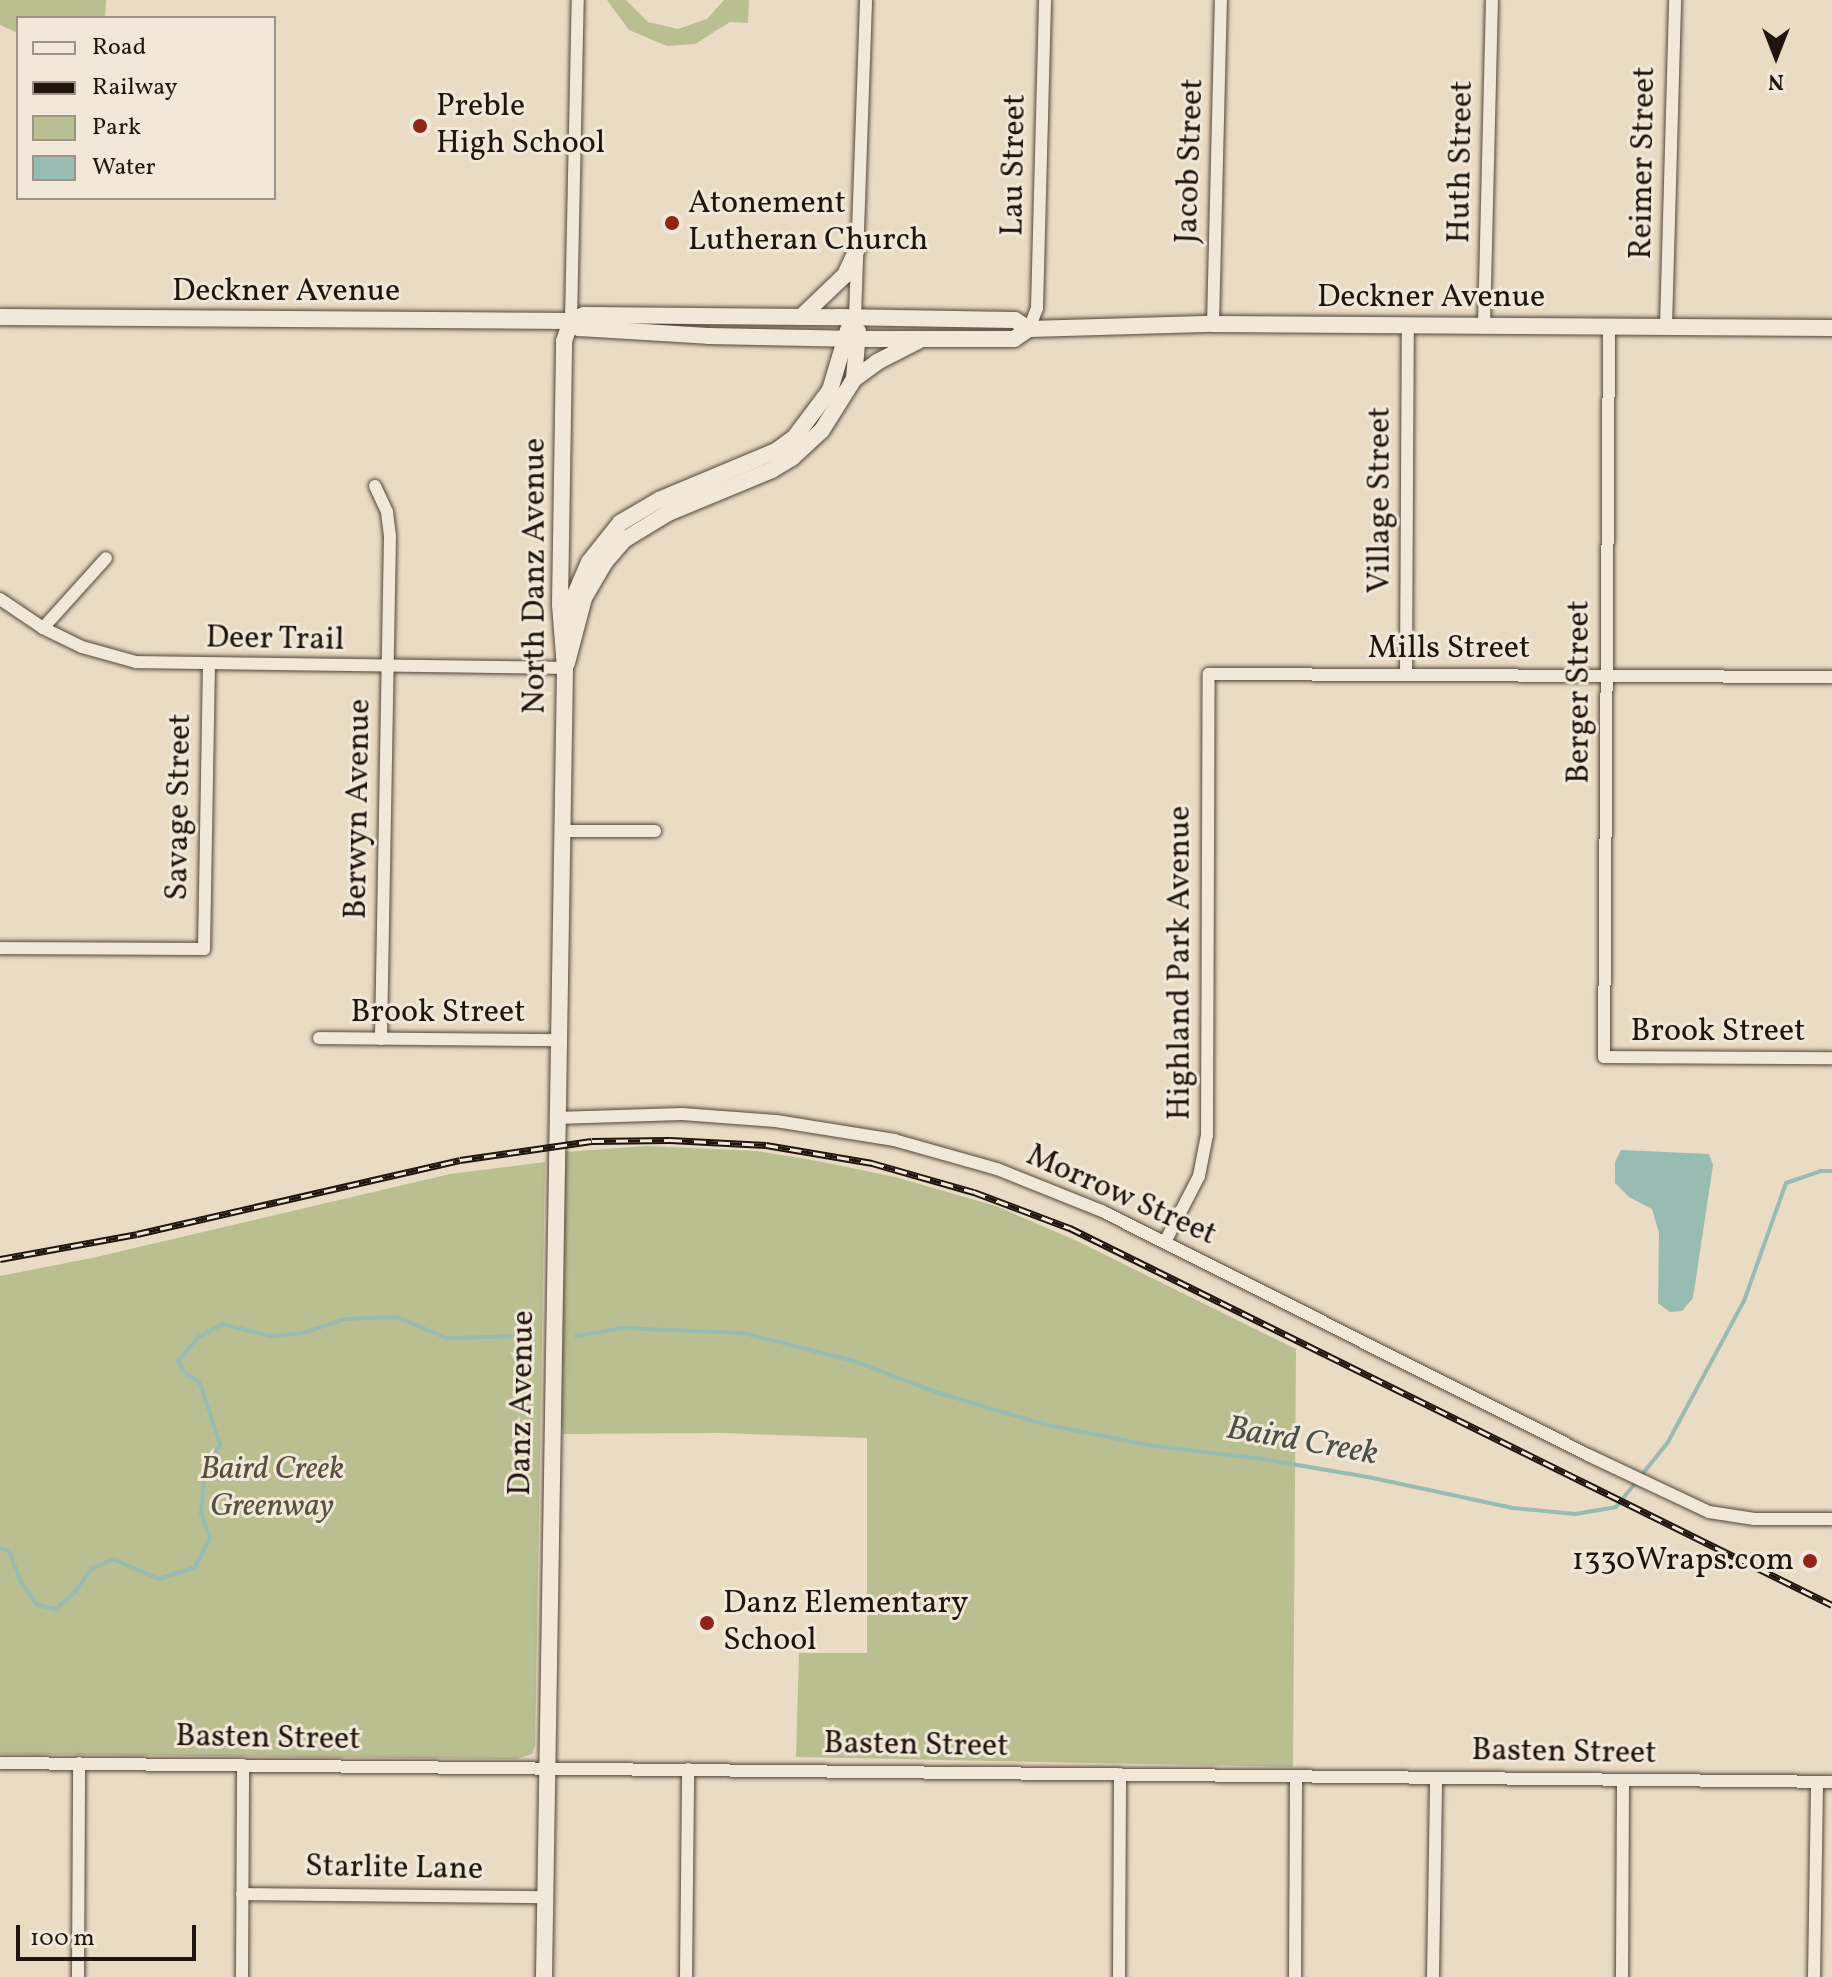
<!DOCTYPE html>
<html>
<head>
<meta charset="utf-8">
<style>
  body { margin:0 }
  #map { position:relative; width:1832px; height:1977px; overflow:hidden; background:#eadbc4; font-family:Vollkorn,serif }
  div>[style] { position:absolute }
  .green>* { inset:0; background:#babf92 }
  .water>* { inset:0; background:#98bbb2 }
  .stream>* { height:4px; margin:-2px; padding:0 2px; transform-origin:2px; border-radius:2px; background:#98bbb2 }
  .roads { filter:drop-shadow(0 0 2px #52463b) drop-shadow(0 0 2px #52463b) }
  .minor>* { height:12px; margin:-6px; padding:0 6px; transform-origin:6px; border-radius:6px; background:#f1e8d9 }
  .tertiary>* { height:16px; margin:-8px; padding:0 8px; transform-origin:8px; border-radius:8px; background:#f1e8d9 }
  .rail>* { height:7px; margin-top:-3.5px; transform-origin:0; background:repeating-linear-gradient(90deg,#f1e8d9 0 12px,#20150d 0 24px); box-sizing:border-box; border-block:2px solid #20150d }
  .dots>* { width:22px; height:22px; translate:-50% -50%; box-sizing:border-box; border:4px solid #f1e8d9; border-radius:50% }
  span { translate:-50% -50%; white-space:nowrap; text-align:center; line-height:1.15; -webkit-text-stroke:6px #f1e8d9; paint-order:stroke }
  .poi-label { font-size:32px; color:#20150d }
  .left { translate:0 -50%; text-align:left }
  .right { translate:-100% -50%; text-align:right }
  .street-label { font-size:32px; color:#20150d }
  .park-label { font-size:32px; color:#56503c; font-style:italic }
  .water-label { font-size:34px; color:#4a4f47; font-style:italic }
  .legend { position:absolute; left:16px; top:16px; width:260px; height:184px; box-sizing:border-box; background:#f1e8d9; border:2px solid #9d9487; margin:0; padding:10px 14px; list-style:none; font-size:24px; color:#20150d }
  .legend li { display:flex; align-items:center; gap:16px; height:40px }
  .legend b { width:40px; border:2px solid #9d9487 }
  .north { position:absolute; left:1736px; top:16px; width:80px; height:80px; -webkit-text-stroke:6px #f1e8d9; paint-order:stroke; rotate:180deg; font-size:22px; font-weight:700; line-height:32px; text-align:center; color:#20150d }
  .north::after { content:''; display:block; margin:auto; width:28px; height:36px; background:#20150d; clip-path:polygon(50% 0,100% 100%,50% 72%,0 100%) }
  .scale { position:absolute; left:16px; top:1925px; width:180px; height:36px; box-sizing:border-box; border:4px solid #20150d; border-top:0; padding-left:10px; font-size:24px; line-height:28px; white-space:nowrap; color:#20150d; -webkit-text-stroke:6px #f1e8d9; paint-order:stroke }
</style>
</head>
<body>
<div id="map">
  <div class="green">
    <div style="clip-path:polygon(0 0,106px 0,105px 18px,18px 18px,18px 33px,0 25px)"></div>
    <div style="clip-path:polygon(607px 0,626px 0,648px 22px,678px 29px,707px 19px,724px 0,749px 0,748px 23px,730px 22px,695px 44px,667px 46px,629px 30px)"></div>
    <div style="clip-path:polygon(647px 1146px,757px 1151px,823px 1162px,895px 1177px,996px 1206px,1077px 1241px,1296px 1349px,1293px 1767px,796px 1757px,799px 1653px,867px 1653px,867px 1438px,721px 1433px,563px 1434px,559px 1417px,564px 1152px)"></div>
    <div style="clip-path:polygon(545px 1162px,535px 1746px,532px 1754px,517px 1759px,0 1754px,0 1276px,92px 1258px,450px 1174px)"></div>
  </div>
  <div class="water">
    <div style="clip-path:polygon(1621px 1150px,1709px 1154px,1713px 1165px,1693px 1298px,1682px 1311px,1670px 1312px,1658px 1303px,1659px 1233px,1652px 1209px,1629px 1197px,1615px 1183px,1615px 1162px)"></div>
  </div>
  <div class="stream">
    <div style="left:576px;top:1336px;width:47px;rotate:-9.9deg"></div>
    <div style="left:622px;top:1328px;width:121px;rotate:2.4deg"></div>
    <div style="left:743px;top:1333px;width:114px;rotate:14.2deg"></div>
    <div style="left:854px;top:1361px;width:91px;rotate:20.6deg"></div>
    <div style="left:939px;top:1393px;width:109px;rotate:16.6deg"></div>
    <div style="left:1043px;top:1424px;width:107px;rotate:11.3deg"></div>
    <div style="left:1148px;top:1445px;width:115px;rotate:7deg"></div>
    <div style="left:1262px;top:1459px;width:113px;rotate:9.7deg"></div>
    <div style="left:1373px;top:1478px;width:143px;rotate:12.1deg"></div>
    <div style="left:1513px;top:1508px;width:62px;rotate:5.5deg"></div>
    <div style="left:1575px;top:1514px;width:42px;rotate:-9.7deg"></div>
    <div style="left:1616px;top:1507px;width:83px;rotate:-51.3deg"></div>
    <div style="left:1668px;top:1442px;width:160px;rotate:-61.7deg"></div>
    <div style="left:1744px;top:1301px;width:125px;rotate:-70.4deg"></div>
    <div style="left:1786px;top:1183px;width:36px;rotate:-19deg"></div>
    <div style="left:1820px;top:1171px;width:12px"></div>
    <div style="left:0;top:1548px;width:9px;rotate:18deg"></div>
    <div style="left:9px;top:1551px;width:33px;rotate:69deg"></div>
    <div style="left:21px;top:1582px;width:28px;rotate:55deg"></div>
    <div style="left:37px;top:1605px;width:18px;rotate:13deg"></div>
    <div style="left:55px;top:1609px;width:26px;rotate:-40deg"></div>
    <div style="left:75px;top:1592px;width:28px;rotate:-55deg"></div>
    <div style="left:91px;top:1569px;width:24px;rotate:-24deg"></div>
    <div style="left:113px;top:1559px;width:50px;rotate:23.5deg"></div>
    <div style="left:159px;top:1579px;width:38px;rotate:-18deg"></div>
    <div style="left:195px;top:1567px;width:32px;rotate:-62deg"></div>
    <div style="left:210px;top:1539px;width:28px;rotate:-109deg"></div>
    <div style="left:201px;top:1513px;width:42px;rotate:-84.6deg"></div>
    <div style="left:205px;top:1471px;width:31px;rotate:-61deg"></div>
    <div style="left:220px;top:1444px;width:64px;rotate:-108.2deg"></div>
    <div style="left:200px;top:1383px;width:21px;rotate:-145deg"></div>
    <div style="left:183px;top:1371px;width:11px;rotate:-117deg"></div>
    <div style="left:178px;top:1361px;width:32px;rotate:-49deg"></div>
    <div style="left:199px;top:1337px;width:26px;rotate:-29deg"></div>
    <div style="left:222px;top:1324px;width:49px;rotate:14deg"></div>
    <div style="left:270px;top:1336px;width:33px;rotate:-5deg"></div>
    <div style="left:303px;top:1333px;width:44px;rotate:-18.4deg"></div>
    <div style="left:345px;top:1319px;width:52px;rotate:-2.2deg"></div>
    <div style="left:397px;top:1317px;width:53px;rotate:23.2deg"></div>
    <div style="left:446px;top:1338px;width:85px;rotate:-1.3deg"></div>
  </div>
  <div class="roads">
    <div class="minor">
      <div style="left:855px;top:317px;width:317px;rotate:-88deg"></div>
      <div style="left:571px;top:321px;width:321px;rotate:-88.8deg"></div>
      <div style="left:1213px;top:324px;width:324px;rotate:-88.6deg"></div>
      <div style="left:1484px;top:326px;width:326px;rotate:-88.6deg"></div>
      <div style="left:1609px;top:327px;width:730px;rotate:90.39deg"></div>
      <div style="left:1604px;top:1057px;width:228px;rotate:0.3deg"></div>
      <div style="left:1666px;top:327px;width:327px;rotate:-88.4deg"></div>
      <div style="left:1029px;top:329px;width:22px;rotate:-69deg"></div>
      <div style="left:1037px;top:308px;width:308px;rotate:-88.5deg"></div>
      <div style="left:375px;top:486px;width:29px;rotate:65deg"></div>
      <div style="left:387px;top:512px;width:24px;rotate:83deg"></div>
      <div style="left:390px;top:536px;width:503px;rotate:91.03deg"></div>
      <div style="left:0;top:599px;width:52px;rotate:34deg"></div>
      <div style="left:43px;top:628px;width:43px;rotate:26deg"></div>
      <div style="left:82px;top:647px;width:56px;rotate:15.5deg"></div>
      <div style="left:136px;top:662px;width:429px;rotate:0.8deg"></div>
      <div style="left:43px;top:628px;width:94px;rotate:-48deg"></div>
      <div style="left:1406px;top:674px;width:348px;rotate:-89.7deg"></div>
      <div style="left:561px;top:831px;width:94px"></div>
      <div style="left:0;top:948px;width:204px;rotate:0.3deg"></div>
      <div style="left:204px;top:949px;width:283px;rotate:-89deg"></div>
      <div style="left:319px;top:1038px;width:238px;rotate:0.5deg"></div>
      <div style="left:556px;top:1118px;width:126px;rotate:-1.8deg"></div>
      <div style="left:682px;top:1114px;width:94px;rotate:4.3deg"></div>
      <div style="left:776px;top:1121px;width:120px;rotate:9.1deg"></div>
      <div style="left:894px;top:1140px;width:107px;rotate:15.7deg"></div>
      <div style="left:997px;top:1169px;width:113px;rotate:21.8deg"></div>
      <div style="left:1102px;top:1211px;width:544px;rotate:26.66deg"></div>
      <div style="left:1588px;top:1455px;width:134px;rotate:25.2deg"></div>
      <div style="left:1709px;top:1512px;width:46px;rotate:8.8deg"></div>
      <div style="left:1754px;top:1519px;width:78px"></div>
      <div style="left:1165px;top:1242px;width:74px;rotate:-62.7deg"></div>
      <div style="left:1199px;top:1176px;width:42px;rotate:-79deg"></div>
      <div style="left:1207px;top:1135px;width:461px;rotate:-89.8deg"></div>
      <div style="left:1209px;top:674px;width:623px;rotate:0.28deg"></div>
      <div style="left:0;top:1763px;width:1832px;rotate:0.59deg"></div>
      <div style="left:242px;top:1894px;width:302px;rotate:0.6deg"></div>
      <div style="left:78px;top:1977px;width:214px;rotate:-89.7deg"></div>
      <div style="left:242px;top:1977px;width:212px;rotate:-89.7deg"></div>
      <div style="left:686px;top:1977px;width:208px;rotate:-89.4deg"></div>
      <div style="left:1119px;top:1977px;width:203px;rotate:-89.7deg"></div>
      <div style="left:1295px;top:1977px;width:201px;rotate:-89.7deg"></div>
      <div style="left:1433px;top:1977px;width:199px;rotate:-89.1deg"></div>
      <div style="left:1622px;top:1977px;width:197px;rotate:-89.7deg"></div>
      <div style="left:1814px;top:1977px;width:195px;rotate:-89.1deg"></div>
    </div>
    <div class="tertiary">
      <div style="left:0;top:317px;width:571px;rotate:0.4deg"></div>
      <div style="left:571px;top:321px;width:14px;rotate:-25deg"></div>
      <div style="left:584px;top:315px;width:254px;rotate:0.5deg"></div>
      <div style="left:838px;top:317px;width:177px;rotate:1deg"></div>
      <div style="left:1015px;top:320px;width:17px;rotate:33deg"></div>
      <div style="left:801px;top:317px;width:61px;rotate:-43.7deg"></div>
      <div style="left:845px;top:275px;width:29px;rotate:-65deg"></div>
      <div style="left:571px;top:321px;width:11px;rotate:41deg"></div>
      <div style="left:579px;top:328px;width:129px;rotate:3.5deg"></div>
      <div style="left:708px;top:336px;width:151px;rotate:1.1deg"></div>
      <div style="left:859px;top:339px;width:155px"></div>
      <div style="left:1014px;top:339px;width:18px;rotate:-34deg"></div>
      <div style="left:1029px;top:329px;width:184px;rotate:-1.6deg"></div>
      <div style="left:1213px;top:324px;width:619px;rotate:0.37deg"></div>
      <div style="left:854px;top:379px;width:29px;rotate:-36deg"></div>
      <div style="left:877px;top:362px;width:46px;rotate:-27.1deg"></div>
      <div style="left:565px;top:618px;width:61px;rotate:-66.8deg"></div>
      <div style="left:589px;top:562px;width:50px;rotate:-51.5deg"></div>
      <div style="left:620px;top:523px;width:45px;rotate:-30.5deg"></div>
      <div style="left:659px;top:500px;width:127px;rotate:-22.7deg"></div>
      <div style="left:776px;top:451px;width:22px;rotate:-36deg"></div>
      <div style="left:794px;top:438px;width:60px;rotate:-53.1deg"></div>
      <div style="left:830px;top:390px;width:63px;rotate:-73.3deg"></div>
      <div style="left:567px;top:663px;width:67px;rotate:-75.3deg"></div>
      <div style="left:584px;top:598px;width:42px;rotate:-59.7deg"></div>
      <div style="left:605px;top:562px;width:29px;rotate:-49deg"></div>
      <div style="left:624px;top:540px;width:52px;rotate:-31.5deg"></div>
      <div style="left:668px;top:513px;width:113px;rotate:-22.5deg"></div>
      <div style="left:772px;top:470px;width:23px;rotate:-31deg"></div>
      <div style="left:792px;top:458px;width:41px;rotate:-43deg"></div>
      <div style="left:822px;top:430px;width:60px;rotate:-57.9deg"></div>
      <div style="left:854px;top:379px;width:48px;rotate:-85.2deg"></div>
      <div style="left:544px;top:1977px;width:1309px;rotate:-89.08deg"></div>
      <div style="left:565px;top:668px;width:63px;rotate:-94.5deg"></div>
      <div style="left:560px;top:605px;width:264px;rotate:-89.1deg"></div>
      <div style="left:564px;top:341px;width:21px;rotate:-71deg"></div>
    </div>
  </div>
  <div class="rail">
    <div style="left:0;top:1259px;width:139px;rotate:-10.3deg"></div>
    <div style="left:137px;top:1234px;width:331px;rotate:-12.9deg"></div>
    <div style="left:460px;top:1160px;width:133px;rotate:-8.2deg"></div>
    <div style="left:592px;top:1141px;width:78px;rotate:-0.7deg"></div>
    <div style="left:670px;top:1140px;width:96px;rotate:3deg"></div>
    <div style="left:766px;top:1145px;width:108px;rotate:9.6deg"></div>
    <div style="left:872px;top:1163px;width:106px;rotate:15.9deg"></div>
    <div style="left:974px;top:1192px;width:103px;rotate:20.6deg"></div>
    <div style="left:1070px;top:1228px;width:850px;rotate:26.32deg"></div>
  </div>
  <div class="dots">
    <div style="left:420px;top:126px;background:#8f2418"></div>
    <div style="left:672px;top:223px;background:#8f2418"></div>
    <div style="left:1810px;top:1561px;background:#8f2418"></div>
    <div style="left:707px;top:1623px;background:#8f2418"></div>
  </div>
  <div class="poi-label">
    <span class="left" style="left:436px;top:126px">Preble<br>High School</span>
    <span class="left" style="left:688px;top:223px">Atonement<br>Lutheran Church</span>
    <span class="right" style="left:1794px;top:1561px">1330Wraps.com</span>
    <span class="left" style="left:723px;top:1623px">Danz Elementary<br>School</span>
  </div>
  <div class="street-label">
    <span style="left:1191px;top:161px;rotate:-88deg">Jacob Street</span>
    <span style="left:1462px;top:162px;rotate:-89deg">Huth Street</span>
    <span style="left:1644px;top:163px;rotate:-89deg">Reimer Street</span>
    <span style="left:1015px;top:165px;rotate:-89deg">Lau Street</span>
    <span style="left:286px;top:292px">Deckner Avenue</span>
    <span style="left:1431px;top:298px">Deckner Avenue</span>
    <span style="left:1381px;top:500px;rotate:-90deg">Village Street</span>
    <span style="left:536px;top:576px;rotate:-90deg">North Danz Avenue</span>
    <span style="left:275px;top:640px;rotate:1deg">Deer Trail</span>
    <span style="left:1449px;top:649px">Mills Street</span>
    <span style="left:1580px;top:692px;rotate:-90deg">Berger Street</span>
    <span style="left:180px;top:807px;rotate:-89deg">Savage Street</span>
    <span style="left:359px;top:809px;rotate:-89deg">Berwyn Avenue</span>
    <span style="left:1181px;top:963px;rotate:-90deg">Highland Park Avenue</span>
    <span style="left:438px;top:1013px">Brook Street</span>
    <span style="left:1718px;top:1032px">Brook Street</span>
    <span style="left:1121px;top:1196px;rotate:24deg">Morrow Street</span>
    <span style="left:523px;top:1403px;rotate:-89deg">Danz Avenue</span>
    <span style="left:268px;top:1739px;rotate:1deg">Basten Street</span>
    <span style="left:916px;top:1746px;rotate:1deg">Basten Street</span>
    <span style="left:1564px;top:1753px;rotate:1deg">Basten Street</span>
    <span style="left:394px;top:1869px;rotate:1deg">Starlite Lane</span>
  </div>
  <div class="park-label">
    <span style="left:272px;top:1489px">Baird Creek<br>Greenway</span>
  </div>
  <div class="water-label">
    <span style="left:1302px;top:1442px;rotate:10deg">Baird Creek</span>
  </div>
  <ul class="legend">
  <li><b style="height:10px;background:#f1e8d9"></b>Road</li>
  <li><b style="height:10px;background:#20150d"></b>Railway</li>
  <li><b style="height:22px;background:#babf92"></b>Park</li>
  <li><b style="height:22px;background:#98bbb2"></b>Water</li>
  </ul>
  <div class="north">N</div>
  <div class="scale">100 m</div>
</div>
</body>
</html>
